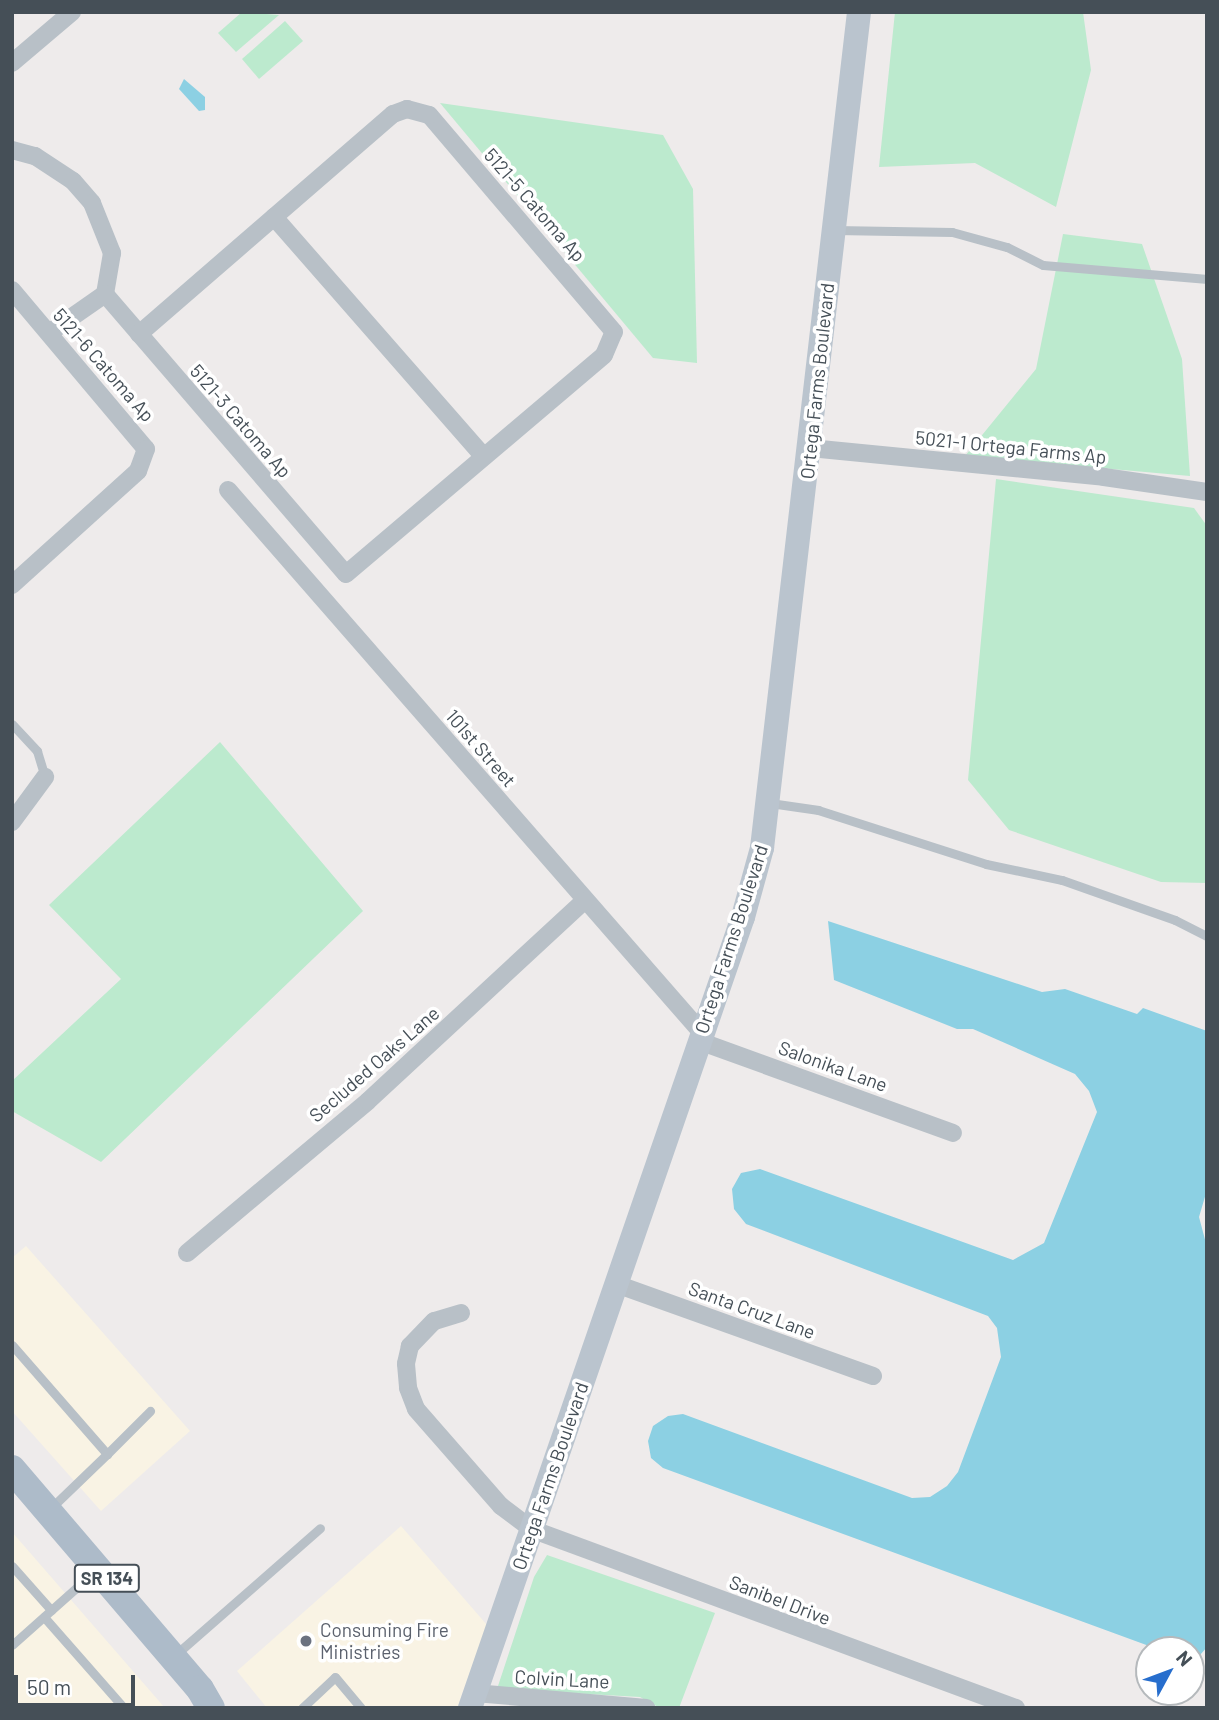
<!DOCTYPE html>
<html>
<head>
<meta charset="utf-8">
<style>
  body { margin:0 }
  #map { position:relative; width:1219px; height:1720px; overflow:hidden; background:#eeebeb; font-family:Barlow,sans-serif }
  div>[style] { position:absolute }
  .commercial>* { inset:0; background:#f9f3e4 }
  .green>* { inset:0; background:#bceace }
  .water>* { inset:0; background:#8cd0e3 }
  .lane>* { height:9px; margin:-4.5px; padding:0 4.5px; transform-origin:4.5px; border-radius:4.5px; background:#b8c0c7 }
  .street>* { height:18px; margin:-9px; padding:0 9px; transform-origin:9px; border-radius:9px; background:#b8c0c7 }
  .secondary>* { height:24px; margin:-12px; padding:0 12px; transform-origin:12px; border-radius:12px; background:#bac4ce }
  .primary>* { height:28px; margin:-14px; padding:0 14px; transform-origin:14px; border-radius:14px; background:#adbbc9 }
  .dots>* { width:19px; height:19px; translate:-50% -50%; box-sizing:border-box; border:4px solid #fff; border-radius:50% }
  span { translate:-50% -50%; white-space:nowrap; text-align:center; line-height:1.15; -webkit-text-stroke:7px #fff; paint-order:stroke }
  .shield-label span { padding:2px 5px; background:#fff; border:2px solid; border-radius:5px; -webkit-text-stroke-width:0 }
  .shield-label { font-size:18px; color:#454f57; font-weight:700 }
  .street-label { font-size:19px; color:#454f57 }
  .worship-label { font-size:19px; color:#5b616d }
  .left { translate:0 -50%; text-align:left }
  .frame { position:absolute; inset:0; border:14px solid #454f57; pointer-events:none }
  .north { position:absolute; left:1135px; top:1636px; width:70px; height:70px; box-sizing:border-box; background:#fff; border:2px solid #b5b9bc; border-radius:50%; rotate:49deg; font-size:19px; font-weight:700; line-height:28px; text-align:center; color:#454f57 }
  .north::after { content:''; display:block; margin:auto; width:24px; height:32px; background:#276ecd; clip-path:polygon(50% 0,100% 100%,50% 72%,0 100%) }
  .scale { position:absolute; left:14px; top:1675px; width:121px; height:32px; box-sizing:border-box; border:4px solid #454f57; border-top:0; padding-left:9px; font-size:21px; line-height:24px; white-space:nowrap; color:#454f57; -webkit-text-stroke:5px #fff; paint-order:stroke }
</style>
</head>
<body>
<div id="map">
  <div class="commercial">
    <div style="clip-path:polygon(26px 1246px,190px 1431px,101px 1511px,12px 1411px,12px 1258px)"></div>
    <div style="clip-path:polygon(401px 1526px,487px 1625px,457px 1708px,267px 1708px,237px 1671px)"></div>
    <div style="clip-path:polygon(12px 1532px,165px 1708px,12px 1708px)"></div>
  </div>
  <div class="green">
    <div style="clip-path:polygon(242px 12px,279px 15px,236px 52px,218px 33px)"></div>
    <div style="clip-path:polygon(895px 12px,1083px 12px,1091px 70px,1056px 207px,975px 163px,879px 167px)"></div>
    <div style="clip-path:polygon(285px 21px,303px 41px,259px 79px,242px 59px)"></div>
    <div style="clip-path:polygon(440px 103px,663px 135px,693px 189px,697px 363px,653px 358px)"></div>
    <div style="clip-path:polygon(1063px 234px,1142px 244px,1182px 359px,1190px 476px,965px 456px,1036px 369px)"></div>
    <div style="clip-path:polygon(996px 479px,1194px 508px,1207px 526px,1207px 883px,1161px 882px,1009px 830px,968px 780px)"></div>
    <div style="clip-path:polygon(220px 742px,363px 911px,101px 1162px,12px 1111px,12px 1081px,121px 979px,49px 905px)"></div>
    <div style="clip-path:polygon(547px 1555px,715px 1613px,679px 1708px,660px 1708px,640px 1697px,497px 1689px,534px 1577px)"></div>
  </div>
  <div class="water">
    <div style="clip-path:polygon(184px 79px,205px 97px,205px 110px,199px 111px,179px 89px)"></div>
    <div style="clip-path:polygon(828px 921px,1042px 992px,1065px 989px,1137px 1014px,1143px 1008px,1207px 1031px,1207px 1190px,1199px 1217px,1207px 1247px,1207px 1647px,1194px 1662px,1191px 1650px,1160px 1650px,663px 1468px,651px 1458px,648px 1441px,653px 1426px,668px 1416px,683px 1414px,912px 1498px,930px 1497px,947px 1486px,958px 1472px,1001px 1357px,997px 1328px,988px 1316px,746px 1224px,734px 1209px,732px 1189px,741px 1173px,760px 1169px,1013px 1260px,1044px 1243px,1097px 1112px,1089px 1091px,1075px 1074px,973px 1029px,957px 1029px,834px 980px)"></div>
  </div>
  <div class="lane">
    <div style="left:835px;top:230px;width:117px;rotate:1deg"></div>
    <div style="left:952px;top:232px;width:57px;rotate:15.3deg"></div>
    <div style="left:1007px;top:247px;width:40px;rotate:26.6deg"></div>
    <div style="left:1043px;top:265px;width:165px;rotate:4.9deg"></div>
    <div style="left:12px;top:724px;width:37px;rotate:47deg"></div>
    <div style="left:37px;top:751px;width:27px;rotate:73deg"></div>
    <div style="left:770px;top:803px;width:49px;rotate:8.3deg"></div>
    <div style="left:818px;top:810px;width:176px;rotate:17.8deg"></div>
    <div style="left:986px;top:864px;width:78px;rotate:11.9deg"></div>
    <div style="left:1062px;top:880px;width:120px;rotate:19.5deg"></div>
    <div style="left:1175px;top:920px;width:36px;rotate:27deg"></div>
    <div style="left:12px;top:1345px;width:145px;rotate:48.9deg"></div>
    <div style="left:107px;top:1454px;width:76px;rotate:136.1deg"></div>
    <div style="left:107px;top:1454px;width:61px;rotate:-45deg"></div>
    <div style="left:12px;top:1566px;width:59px;rotate:48.4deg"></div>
    <div style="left:44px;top:1617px;width:121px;rotate:48.7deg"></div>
    <div style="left:12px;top:1645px;width:110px;rotate:-41.7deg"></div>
    <div style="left:174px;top:1656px;width:194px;rotate:-41.2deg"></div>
    <div style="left:302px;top:1708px;width:45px;rotate:-43.2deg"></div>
    <div style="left:335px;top:1677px;width:40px;rotate:50deg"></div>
  </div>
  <div class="street">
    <div style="left:12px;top:63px;width:79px;rotate:-40.4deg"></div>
    <div style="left:12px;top:150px;width:24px;rotate:15deg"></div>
    <div style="left:35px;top:156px;width:45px;rotate:33.3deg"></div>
    <div style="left:73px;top:181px;width:29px;rotate:49deg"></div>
    <div style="left:92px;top:203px;width:54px;rotate:68.2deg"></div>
    <div style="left:112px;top:253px;width:42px;rotate:99.7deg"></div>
    <div style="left:105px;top:294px;width:68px;rotate:145.1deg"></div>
    <div style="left:274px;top:217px;width:317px;rotate:48.8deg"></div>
    <div style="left:12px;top:290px;width:208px;rotate:49.9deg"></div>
    <div style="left:146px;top:449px;width:23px;rotate:110deg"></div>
    <div style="left:138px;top:471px;width:170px;rotate:137.9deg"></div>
    <div style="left:105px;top:294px;width:369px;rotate:49.3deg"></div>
    <div style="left:346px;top:574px;width:338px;rotate:-40.3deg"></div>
    <div style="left:604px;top:355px;width:25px;rotate:-67deg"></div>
    <div style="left:614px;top:332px;width:285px;rotate:-130.4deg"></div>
    <div style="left:429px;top:115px;width:23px;rotate:-165deg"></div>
    <div style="left:407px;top:109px;width:15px;rotate:160deg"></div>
    <div style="left:393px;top:114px;width:336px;rotate:139.1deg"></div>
    <div style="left:810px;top:448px;width:295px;rotate:5.6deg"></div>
    <div style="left:1104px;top:477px;width:104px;rotate:8.3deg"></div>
    <div style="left:228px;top:490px;width:721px;rotate:48.88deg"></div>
    <div style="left:12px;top:822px;width:56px;rotate:-53.7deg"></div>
    <div style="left:699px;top:1041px;width:270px;rotate:19.9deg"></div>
    <div style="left:187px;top:1253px;width:236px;rotate:-40deg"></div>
    <div style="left:368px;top:1101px;width:294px;rotate:-42.8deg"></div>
    <div style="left:616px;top:1284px;width:273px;rotate:19.7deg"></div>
    <div style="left:461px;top:1313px;width:28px;rotate:163deg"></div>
    <div style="left:434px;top:1321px;width:35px;rotate:134deg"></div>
    <div style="left:410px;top:1346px;width:18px;rotate:103deg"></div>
    <div style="left:406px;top:1364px;width:24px;rotate:85deg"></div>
    <div style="left:408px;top:1388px;width:22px;rotate:69deg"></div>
    <div style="left:416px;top:1409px;width:129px;rotate:48.8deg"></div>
    <div style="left:501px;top:1506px;width:38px;rotate:37deg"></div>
    <div style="left:531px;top:1529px;width:517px;rotate:20.26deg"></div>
    <div style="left:475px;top:1693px;width:172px;rotate:5deg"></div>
  </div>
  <div class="secondary">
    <div style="left:470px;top:1708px;width:837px;rotate:-70.96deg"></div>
    <div style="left:743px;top:917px;width:72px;rotate:-74.6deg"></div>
    <div style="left:762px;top:848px;width:842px;rotate:-83.38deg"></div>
  </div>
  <div class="primary">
    <div style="left:12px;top:1469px;width:289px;rotate:49.5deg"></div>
    <div style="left:200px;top:1689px;width:22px;rotate:60deg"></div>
  </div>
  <div class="dots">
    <div style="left:306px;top:1641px;background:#6b7280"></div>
  </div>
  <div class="shield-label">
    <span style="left:107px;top:1578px">SR 134</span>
  </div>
  <div class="street-label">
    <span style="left:535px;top:205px;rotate:49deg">5121-5 Catoma Ap</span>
    <span style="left:104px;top:365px;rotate:49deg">5121-6 Catoma Ap</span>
    <span style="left:817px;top:381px;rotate:-84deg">Ortega Farms Boulevard</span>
    <span style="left:241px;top:421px;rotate:49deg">5121-3 Catoma Ap</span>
    <span style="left:1011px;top:447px;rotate:6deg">5021-1 Ortega Farms Ap</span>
    <span style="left:481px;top:748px;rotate:49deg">101st Street</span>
    <span style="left:731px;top:939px;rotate:-72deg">Ortega Farms Boulevard</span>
    <span style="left:374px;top:1064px;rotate:-41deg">Secluded Oaks Lane</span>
    <span style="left:833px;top:1066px;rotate:20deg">Salonika Lane</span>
    <span style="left:752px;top:1310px;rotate:20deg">Santa Cruz Lane</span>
    <span style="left:550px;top:1476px;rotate:-71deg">Ortega Farms Boulevard</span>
    <span style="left:780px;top:1600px;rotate:21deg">Sanibel Drive</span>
    <span style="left:562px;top:1679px;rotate:3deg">Colvin Lane</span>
  </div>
  <div class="worship-label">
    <span class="left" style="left:320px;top:1641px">Consuming Fire<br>Ministries</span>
  </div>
  <div class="frame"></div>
  <div class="north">N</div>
  <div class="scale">50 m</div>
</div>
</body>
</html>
